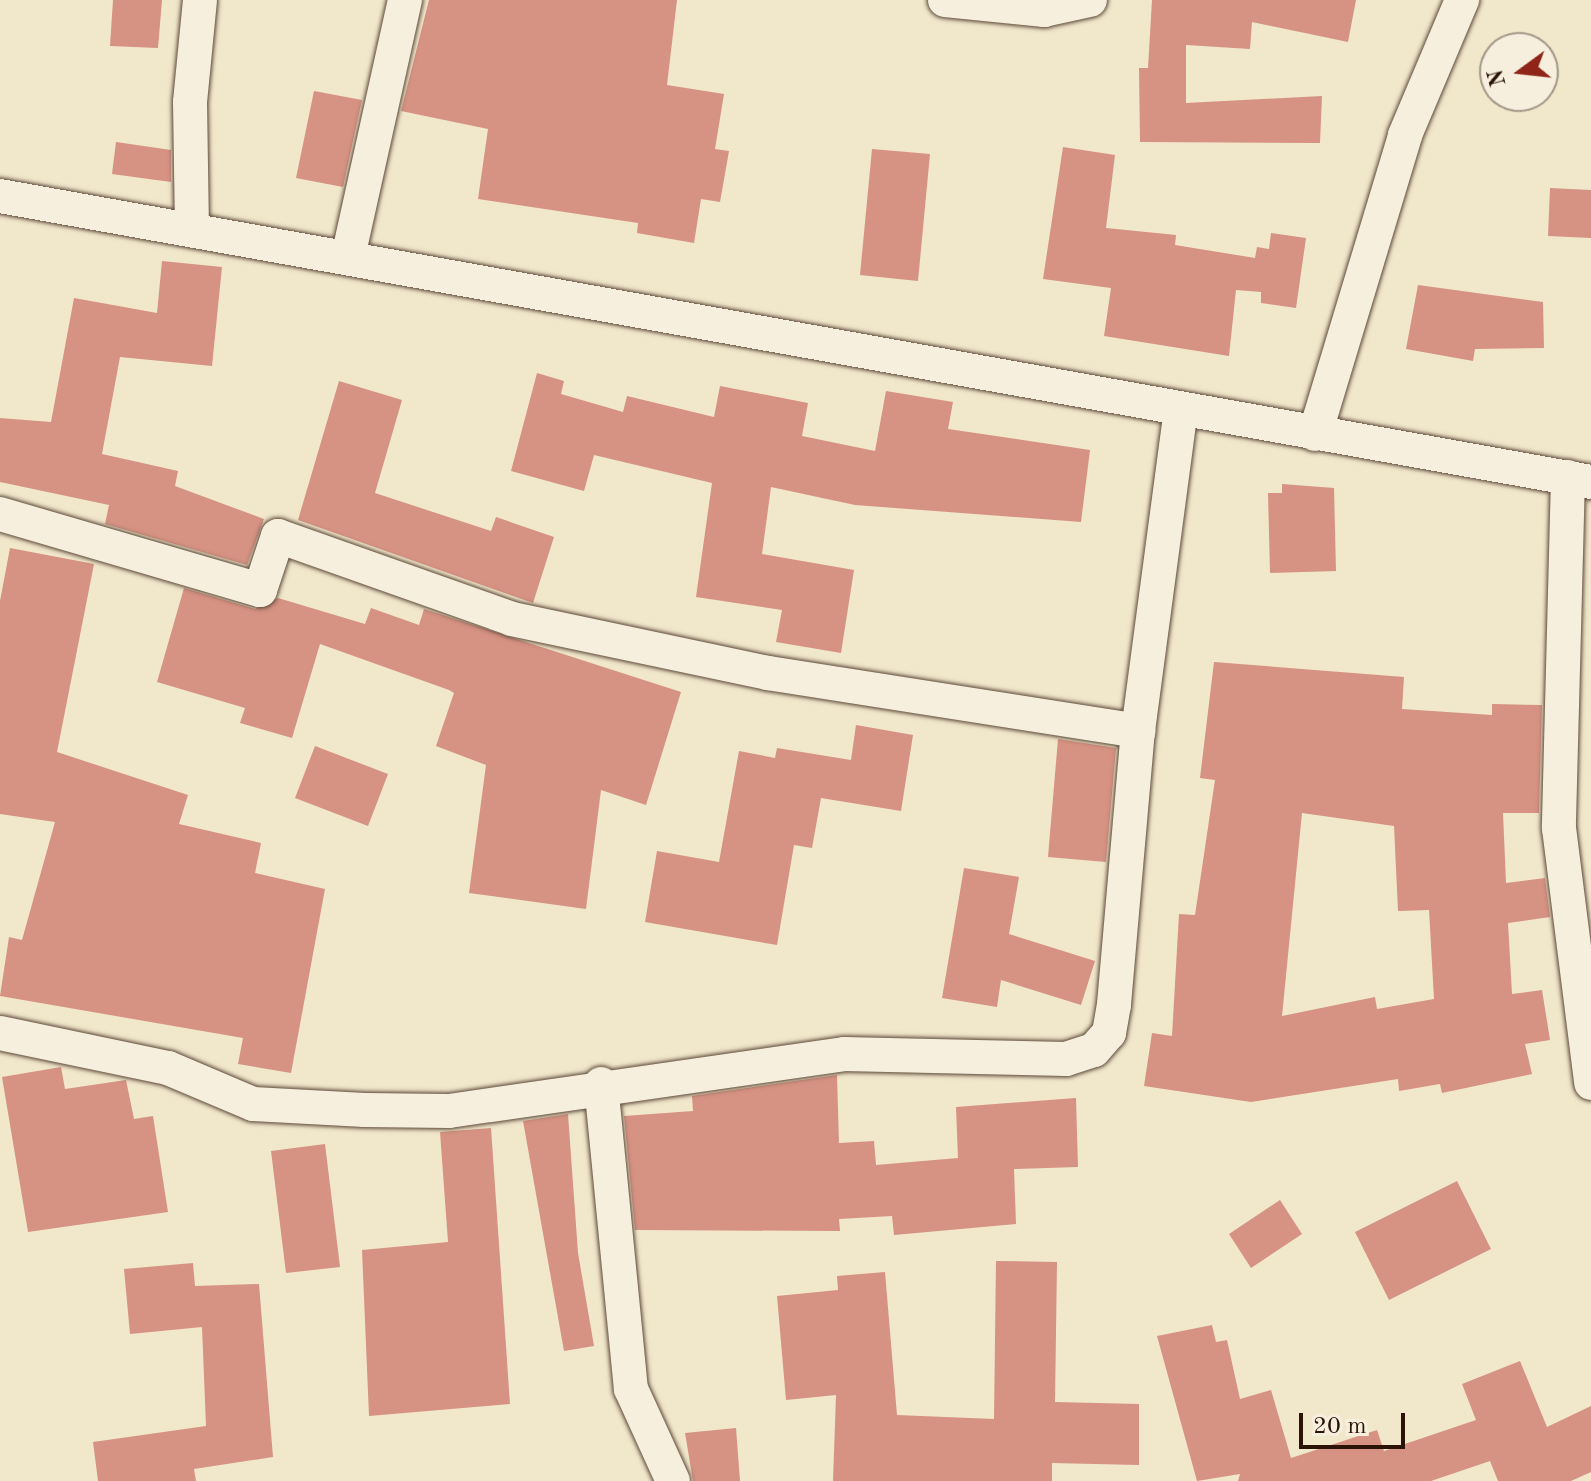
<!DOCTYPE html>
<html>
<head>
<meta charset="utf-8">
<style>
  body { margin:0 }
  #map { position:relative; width:1591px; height:1481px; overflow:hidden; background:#f1e7cb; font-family:"Old Standard TT",serif }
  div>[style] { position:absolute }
  .building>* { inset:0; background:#d69283 }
  .roads { filter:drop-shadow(0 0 2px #5c4838) drop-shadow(0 0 2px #5c4838) }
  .street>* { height:34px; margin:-17px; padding:0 17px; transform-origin:17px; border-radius:17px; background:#f6efdd }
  span { translate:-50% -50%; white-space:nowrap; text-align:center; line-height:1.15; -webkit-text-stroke:6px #f6efdd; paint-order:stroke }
  .north { position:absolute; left:1479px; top:32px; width:80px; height:80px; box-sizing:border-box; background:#f6efdd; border:2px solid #a59787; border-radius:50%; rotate:255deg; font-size:22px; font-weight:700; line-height:32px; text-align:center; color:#2b1307 }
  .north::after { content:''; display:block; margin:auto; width:28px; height:36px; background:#8f2418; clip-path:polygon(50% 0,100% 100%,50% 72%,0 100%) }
  .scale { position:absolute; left:1299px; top:1413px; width:106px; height:36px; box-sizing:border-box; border:4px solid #2b1307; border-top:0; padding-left:10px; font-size:24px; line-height:28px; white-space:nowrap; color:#2b1307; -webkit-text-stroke:6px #f6efdd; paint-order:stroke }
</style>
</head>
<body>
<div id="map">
  <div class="building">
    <div style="clip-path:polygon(113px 0,162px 0,158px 48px,110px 46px)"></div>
    <div style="clip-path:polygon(429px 0,677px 0,667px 85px,724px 94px,715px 149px,729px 151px,720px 202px,701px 199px,694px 243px,637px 233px,638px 223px,478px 199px,488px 129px,401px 111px)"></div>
    <div style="clip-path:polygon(1152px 0,1356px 0,1348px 42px,1252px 22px,1250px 49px,1186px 45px,1186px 103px,1322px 96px,1320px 143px,1140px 142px,1139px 68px,1148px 68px)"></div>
    <div style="clip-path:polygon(314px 91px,362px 100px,343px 187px,296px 178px)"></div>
    <div style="clip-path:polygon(116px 142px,171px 150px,171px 182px,112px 174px)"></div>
    <div style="clip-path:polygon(1063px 147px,1115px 155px,1106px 228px,1176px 235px,1175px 245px,1255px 258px,1257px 247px,1269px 249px,1271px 233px,1306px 238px,1296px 308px,1261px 303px,1261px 292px,1236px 290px,1229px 356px,1104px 336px,1111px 288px,1043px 279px)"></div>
    <div style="clip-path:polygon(872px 149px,930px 154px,918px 281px,860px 275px)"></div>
    <div style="clip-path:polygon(1550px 188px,1591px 190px,1591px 238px,1548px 236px)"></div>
    <div style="clip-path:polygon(162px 261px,222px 267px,212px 366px,120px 357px,102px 454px,178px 471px,175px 486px,264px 519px,247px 565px,105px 524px,109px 505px,0 482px,0 418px,51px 422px,74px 298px,157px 313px)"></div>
    <div style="clip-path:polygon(1418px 285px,1543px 302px,1544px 348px,1475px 349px,1473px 361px,1406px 349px)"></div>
    <div style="clip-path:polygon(537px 373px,564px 381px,561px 394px,623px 412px,627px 396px,714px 417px,720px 386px,808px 403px,802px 436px,875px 451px,886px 391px,953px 402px,948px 429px,1090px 450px,1081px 522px,855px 505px,771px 487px,762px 554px,854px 570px,841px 653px,776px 642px,782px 610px,696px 597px,712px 483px,594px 455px,584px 491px,511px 471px)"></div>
    <div style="clip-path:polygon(339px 381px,402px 400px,375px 493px,491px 531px,496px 517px,554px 537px,533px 603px,298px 520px)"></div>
    <div style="clip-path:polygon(1282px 484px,1334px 488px,1336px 571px,1270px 573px,1268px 493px,1282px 493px)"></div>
    <div style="clip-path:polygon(10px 548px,94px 564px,57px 752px,188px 795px,179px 824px,261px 843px,255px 873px,325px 889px,291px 1073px,238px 1064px,243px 1038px,0 996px,9px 937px,22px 940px,55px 822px,0 814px,0 601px)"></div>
    <div style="clip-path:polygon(184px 588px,255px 609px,278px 598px,365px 624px,371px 608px,419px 625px,424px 609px,681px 692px,646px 805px,601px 790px,586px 909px,469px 893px,486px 765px,436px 746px,454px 693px,449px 690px,320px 644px,292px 738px,240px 723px,245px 708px,157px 682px)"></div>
    <div style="clip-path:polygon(evenodd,1214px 662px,1404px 677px,1402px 709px,1492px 715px,1492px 704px,1542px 705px,1539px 813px,1503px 813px,1506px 883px,1545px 878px,1550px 917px,1508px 923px,1512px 994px,1542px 990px,1550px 1040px,1525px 1044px,1532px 1074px,1442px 1093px,1440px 1084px,1399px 1091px,1398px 1079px,1251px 1102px,1144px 1086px,1152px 1033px,1172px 1036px,1179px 914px,1195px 915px,1215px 780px,1200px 778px,1214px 662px,1302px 813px,1394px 826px,1398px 911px,1429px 910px,1434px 999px,1377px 1009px,1375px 997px,1282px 1016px,1302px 813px)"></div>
    <div style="clip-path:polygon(856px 725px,913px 735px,901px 811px,821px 798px,812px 848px,794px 845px,777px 945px,645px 922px,657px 851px,719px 862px,739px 751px,775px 758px,777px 748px,851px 760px)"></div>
    <div style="clip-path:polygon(1058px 739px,1116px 748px,1106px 862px,1048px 857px)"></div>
    <div style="clip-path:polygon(315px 746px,388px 774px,368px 826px,295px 798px)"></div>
    <div style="clip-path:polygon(964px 868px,1019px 877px,1009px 934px,1095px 961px,1081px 1005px,1001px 980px,997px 1007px,942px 998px)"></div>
    <div style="clip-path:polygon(61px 1067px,65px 1089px,126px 1080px,134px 1119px,153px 1116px,168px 1212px,28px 1232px,2px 1077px)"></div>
    <div style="clip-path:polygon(837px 1075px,839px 1143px,874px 1141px,876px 1165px,958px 1158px,956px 1107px,1076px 1098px,1078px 1167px,1014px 1169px,1016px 1224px,894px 1235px,892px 1216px,839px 1219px,840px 1231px,635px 1230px,624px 1116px,693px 1111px,692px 1096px)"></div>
    <div style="clip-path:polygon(568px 1114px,578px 1253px,594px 1346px,564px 1351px,523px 1121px)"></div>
    <div style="clip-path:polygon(491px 1128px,510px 1404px,369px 1416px,362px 1250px,448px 1242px,440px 1132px)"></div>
    <div style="clip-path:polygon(325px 1144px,340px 1267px,286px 1273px,271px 1151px)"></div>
    <div style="clip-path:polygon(1457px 1181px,1491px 1249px,1389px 1300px,1355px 1232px)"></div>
    <div style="clip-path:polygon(1280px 1200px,1302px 1234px,1251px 1268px,1229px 1234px)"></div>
    <div style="clip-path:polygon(996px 1261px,1057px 1262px,1055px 1402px,1139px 1404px,1139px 1465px,1052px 1463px,1052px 1481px,833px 1481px,836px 1395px,786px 1400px,777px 1296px,838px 1290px,837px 1276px,885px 1272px,897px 1415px,994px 1419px)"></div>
    <div style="clip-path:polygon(193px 1263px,195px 1286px,259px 1284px,273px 1457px,194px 1469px,196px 1481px,98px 1481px,93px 1442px,206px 1426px,202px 1327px,130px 1334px,124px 1269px)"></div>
    <div style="clip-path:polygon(1212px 1325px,1216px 1342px,1227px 1340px,1240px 1399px,1271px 1390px,1291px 1458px,1377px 1430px,1384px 1451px,1476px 1420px,1462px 1384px,1520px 1361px,1547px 1427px,1591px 1406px,1591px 1472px,1571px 1481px,1498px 1481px,1490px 1461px,1431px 1481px,1238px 1481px,1240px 1474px,1197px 1481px,1157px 1336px)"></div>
    <div style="clip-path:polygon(736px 1428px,740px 1481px,693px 1481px,685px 1433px)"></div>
  </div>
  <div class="roads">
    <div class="street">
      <div style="left:945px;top:0;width:100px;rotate:5.8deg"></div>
      <div style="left:1044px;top:10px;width:47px;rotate:-12.3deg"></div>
      <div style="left:0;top:196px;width:1617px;rotate:10.19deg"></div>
      <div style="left:192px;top:229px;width:127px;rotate:-90.9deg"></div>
      <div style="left:190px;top:102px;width:102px;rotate:-84.4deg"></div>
      <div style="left:348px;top:257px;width:263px;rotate:-77.5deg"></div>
      <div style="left:1315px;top:434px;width:312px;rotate:-73.2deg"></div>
      <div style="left:1405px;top:135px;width:147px;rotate:-67.1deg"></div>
      <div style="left:1568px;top:477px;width:351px;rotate:91.5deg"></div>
      <div style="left:1559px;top:828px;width:257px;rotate:82.8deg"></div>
      <div style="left:0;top:514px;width:271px;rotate:16.3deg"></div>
      <div style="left:260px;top:590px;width:57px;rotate:-71.6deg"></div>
      <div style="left:278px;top:536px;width:248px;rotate:19.5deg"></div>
      <div style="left:512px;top:619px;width:262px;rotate:11.9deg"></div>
      <div style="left:768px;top:673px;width:375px;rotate:8.9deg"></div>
      <div style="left:0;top:1033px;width:172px;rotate:11.8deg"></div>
      <div style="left:168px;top:1068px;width:92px;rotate:23deg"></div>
      <div style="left:253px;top:1104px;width:112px;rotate:3.1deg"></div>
      <div style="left:365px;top:1110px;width:84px;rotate:0.7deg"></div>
      <div style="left:449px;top:1111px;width:399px;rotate:-8.2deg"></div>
      <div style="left:844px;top:1054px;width:222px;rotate:1.3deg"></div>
      <div style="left:1066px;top:1059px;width:29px;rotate:-18deg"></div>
      <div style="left:1094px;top:1050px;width:23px;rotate:-49deg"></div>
      <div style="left:1109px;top:1033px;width:29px;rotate:-80deg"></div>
      <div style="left:1114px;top:1004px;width:274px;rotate:-85deg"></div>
      <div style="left:1138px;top:731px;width:324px;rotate:-82.4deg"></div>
      <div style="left:601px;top:1084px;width:306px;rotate:84.4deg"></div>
      <div style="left:631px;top:1389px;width:101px;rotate:65.5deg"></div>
    </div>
  </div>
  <div class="north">N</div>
  <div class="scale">20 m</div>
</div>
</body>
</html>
